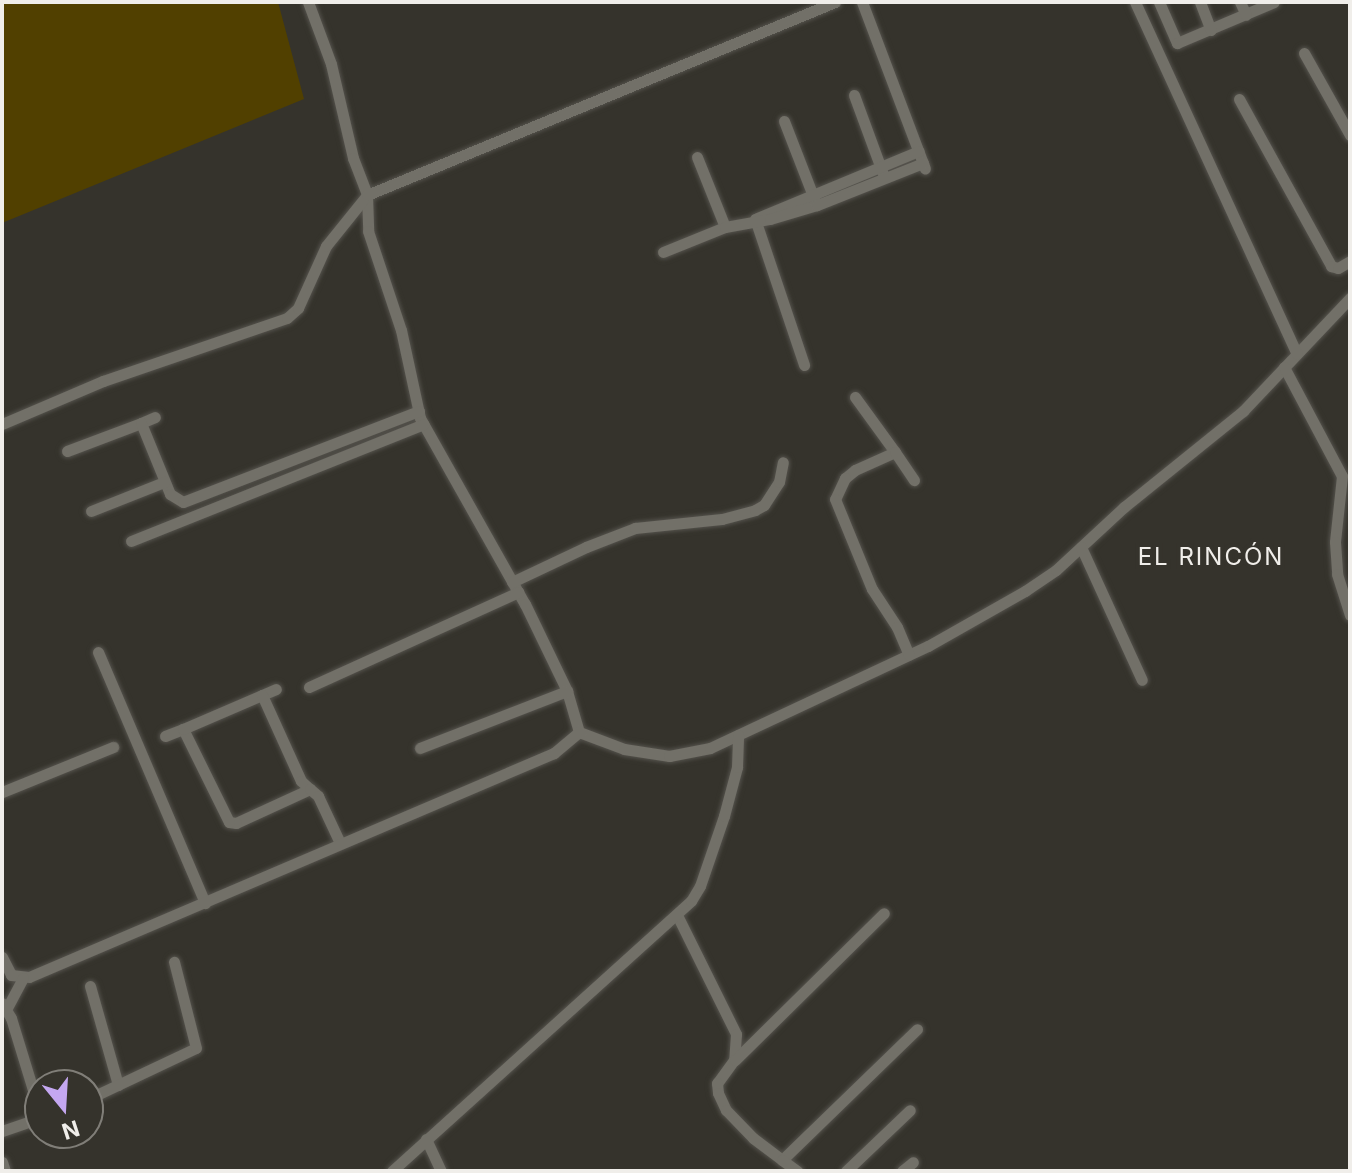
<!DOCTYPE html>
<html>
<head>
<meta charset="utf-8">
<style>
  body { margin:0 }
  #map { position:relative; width:1352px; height:1173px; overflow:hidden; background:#35332c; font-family:Inter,sans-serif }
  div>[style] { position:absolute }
  .green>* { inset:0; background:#514000 }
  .roads { filter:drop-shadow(0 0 2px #54524c) drop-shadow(0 0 2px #54524c) }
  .street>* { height:11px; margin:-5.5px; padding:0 5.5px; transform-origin:5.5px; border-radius:5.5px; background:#727068 }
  span { translate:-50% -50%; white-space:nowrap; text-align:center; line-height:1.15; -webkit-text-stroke:8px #35332c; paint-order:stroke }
  .quarter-label { font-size:24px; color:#f0eeea; letter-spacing:2px }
  .frame { position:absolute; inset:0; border:4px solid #f0eeea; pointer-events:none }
  .north { position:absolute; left:24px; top:1069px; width:80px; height:80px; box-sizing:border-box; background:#35332c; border:2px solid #807e78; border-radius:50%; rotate:162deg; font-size:22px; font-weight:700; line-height:32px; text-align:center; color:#f0eeea }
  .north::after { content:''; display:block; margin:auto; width:28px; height:36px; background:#c4a7f1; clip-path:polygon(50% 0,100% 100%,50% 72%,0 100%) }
</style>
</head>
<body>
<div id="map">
  <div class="green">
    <div style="clip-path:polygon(3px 2px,278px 2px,304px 99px,2px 223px)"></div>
  </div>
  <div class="roads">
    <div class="street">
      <div style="left:308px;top:2px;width:66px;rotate:69.6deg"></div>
      <div style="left:331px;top:64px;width:97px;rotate:76.8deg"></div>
      <div style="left:353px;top:158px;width:40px;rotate:69deg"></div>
      <div style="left:367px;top:195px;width:36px;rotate:88deg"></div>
      <div style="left:368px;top:231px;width:104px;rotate:71.6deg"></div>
      <div style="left:401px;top:330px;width:90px;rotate:77.8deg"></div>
      <div style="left:420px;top:418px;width:214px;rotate:60.6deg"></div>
      <div style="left:525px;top:604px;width:97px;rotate:64.2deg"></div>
      <div style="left:567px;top:691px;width:43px;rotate:73.7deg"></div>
      <div style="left:579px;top:732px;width:48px;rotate:20.7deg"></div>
      <div style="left:624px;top:749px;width:46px;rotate:8.8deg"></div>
      <div style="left:669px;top:756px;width:42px;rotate:-11deg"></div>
      <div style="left:710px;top:748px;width:241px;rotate:-25.1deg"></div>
      <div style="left:928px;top:646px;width:112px;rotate:-29.6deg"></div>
      <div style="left:1025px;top:591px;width:37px;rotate:-34deg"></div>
      <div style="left:1056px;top:570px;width:93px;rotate:-42.8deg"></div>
      <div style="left:1124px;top:507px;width:153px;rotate:-38.9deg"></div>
      <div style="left:1243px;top:411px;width:156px;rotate:-46.6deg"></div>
      <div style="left:862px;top:2px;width:178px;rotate:69.3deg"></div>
      <div style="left:1135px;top:2px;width:387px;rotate:65.3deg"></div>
      <div style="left:1159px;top:2px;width:45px;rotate:66.3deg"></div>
      <div style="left:1177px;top:43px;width:105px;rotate:-22.9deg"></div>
      <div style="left:1200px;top:2px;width:30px;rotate:69deg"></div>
      <div style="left:1240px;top:2px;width:14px;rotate:65deg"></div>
      <div style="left:1304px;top:53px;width:94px;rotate:60.7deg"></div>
      <div style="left:854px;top:95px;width:84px;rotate:69.8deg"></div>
      <div style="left:1239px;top:99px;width:191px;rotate:61.1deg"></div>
      <div style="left:1331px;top:266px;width:7px;rotate:16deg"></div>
      <div style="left:1338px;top:268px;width:14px;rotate:-30deg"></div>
      <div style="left:784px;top:121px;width:86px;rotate:68.8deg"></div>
      <div style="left:697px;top:157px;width:75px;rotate:68.2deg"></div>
      <div style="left:757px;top:218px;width:175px;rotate:-22.5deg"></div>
      <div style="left:755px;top:219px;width:154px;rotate:71.4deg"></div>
      <div style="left:663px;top:252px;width:67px;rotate:-22deg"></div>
      <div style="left:725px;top:227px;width:46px;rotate:-10.1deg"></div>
      <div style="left:770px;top:219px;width:49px;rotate:-16.6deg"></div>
      <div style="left:817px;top:205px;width:114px;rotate:-21.6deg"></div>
      <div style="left:1284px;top:367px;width:123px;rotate:62deg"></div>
      <div style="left:1342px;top:476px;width:66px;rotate:96.1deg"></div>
      <div style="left:1335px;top:542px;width:32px;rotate:86deg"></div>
      <div style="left:1337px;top:574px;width:43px;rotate:72.4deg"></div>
      <div style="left:855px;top:397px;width:68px;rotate:54deg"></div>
      <div style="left:895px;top:452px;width:44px;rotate:155.8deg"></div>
      <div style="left:855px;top:470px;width:13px;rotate:141deg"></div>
      <div style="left:845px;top:478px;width:23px;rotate:115deg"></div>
      <div style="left:835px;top:499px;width:97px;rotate:67.7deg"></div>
      <div style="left:872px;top:589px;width:45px;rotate:56.7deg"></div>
      <div style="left:897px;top:627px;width:30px;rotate:67deg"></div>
      <div style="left:141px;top:423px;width:15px;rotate:-23deg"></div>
      <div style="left:2px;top:424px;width:110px;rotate:-23.1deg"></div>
      <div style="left:103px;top:381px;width:194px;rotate:-18.9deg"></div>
      <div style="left:287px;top:318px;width:15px;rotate:-42deg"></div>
      <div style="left:298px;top:308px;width:68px;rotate:-65.7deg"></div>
      <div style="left:326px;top:246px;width:65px;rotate:-51.2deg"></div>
      <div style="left:367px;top:195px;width:506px;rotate:-22.41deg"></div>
      <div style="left:67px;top:451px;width:79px;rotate:-20.7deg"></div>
      <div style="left:141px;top:423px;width:77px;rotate:67.8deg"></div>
      <div style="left:170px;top:494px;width:15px;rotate:32deg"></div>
      <div style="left:183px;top:502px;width:253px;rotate:-21.1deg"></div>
      <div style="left:895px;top:452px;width:34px;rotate:56deg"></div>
      <div style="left:91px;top:511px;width:79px;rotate:-21.7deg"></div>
      <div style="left:131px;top:541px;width:315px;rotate:-21.8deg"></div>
      <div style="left:1081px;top:547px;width:146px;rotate:65.4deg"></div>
      <div style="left:512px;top:582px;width:82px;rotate:-25.3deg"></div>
      <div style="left:586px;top:547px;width:53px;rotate:-21.2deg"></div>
      <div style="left:635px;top:528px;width:87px;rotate:-5.9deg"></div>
      <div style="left:722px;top:519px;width:34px;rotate:-15deg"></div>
      <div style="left:755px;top:510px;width:10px;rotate:-29deg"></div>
      <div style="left:764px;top:505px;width:27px;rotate:-57deg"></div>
      <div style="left:779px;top:482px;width:20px;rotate:-79deg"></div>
      <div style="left:98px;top:652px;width:273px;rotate:66.9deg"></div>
      <div style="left:309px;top:687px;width:230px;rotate:-24.4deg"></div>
      <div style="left:262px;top:695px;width:15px;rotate:-23deg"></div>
      <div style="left:165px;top:736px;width:19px;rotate:-21deg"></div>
      <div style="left:420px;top:748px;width:158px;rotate:-21.2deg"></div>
      <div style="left:310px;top:789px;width:81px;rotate:155.3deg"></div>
      <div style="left:236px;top:823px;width:7px;rotate:-172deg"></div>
      <div style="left:229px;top:822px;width:104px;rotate:-116.3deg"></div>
      <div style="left:183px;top:729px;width:86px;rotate:-23.3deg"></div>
      <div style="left:262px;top:695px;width:94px;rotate:65.6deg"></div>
      <div style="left:301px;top:781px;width:12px;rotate:42deg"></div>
      <div style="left:310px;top:789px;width:11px;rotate:41deg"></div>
      <div style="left:318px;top:796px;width:52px;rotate:64.9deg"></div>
      <div style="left:2px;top:792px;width:120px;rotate:-22.1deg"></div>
      <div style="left:677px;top:915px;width:133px;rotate:63.6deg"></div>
      <div style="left:736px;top:1034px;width:26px;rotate:94deg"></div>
      <div style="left:734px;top:1060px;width:29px;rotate:126deg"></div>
      <div style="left:717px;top:1083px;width:10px;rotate:84deg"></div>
      <div style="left:718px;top:1093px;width:19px;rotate:65deg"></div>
      <div style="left:726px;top:1110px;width:39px;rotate:46deg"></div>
      <div style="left:753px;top:1138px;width:36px;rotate:37deg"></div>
      <div style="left:782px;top:1160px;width:188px;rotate:-44.1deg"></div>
      <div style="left:2px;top:957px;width:20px;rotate:63deg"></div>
      <div style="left:11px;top:975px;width:18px;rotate:6deg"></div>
      <div style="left:29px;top:977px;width:571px;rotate:-23.11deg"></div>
      <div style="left:554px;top:753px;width:33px;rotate:-40deg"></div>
      <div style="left:90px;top:986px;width:103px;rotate:74.2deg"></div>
      <div style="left:2px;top:1003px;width:17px;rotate:59deg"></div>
      <div style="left:11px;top:1018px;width:99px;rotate:73deg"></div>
      <div style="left:7px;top:1008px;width:34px;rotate:-62deg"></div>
      <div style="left:735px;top:1060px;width:209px;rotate:-44.6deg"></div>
      <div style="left:88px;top:1099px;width:119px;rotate:-25.3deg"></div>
      <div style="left:196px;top:1048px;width:89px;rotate:-104.3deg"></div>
      <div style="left:2px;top:1131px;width:40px;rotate:-18.9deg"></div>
      <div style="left:426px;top:1139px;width:35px;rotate:65deg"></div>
      <div style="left:782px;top:1160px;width:19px;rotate:36deg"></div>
      <div style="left:2px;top:1162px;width:9px;rotate:72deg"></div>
      <div style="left:392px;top:1171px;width:403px;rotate:-42.1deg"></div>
      <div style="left:691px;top:901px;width:17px;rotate:-59deg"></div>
      <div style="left:700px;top:886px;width:74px;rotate:-71.1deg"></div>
      <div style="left:724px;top:816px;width:51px;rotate:-75.1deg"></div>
      <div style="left:737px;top:767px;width:32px;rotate:-88deg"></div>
      <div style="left:846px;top:1171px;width:88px;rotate:-43.6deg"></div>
      <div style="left:902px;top:1171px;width:14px;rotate:-39deg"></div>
    </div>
  </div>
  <div class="quarter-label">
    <span style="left:1211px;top:557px">EL RINCÓN</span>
  </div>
  <div class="frame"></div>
  <div class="north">N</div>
</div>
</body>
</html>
